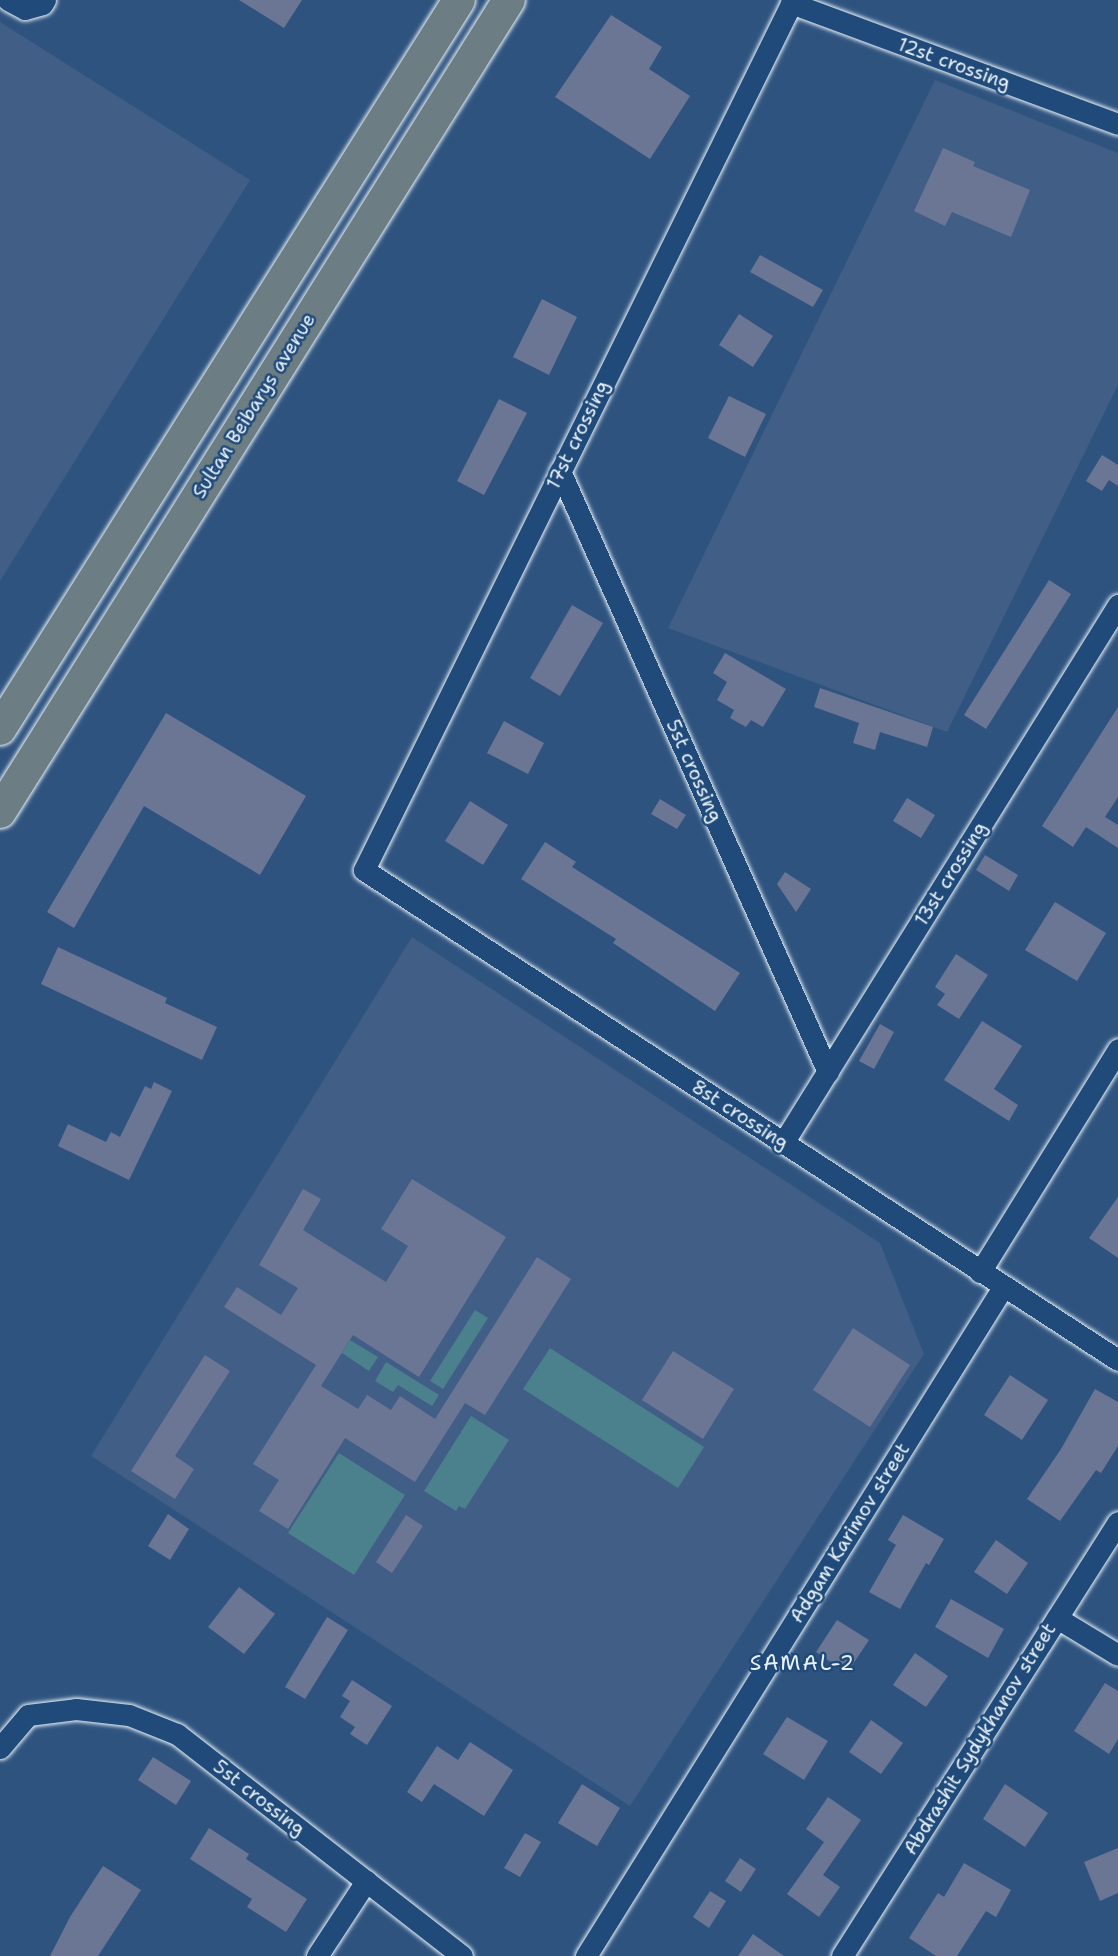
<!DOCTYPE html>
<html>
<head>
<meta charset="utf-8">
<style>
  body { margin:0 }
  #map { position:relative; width:1118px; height:1956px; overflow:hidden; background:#2e537f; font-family:"Shantell Sans",sans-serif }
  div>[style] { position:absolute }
  .built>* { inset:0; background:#405e86 }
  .green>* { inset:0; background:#4b808d }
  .building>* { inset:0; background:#6b7695 }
  .roads { filter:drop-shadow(0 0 2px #e8f1f8) drop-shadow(0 0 2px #e8f1f8) }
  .street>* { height:21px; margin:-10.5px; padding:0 10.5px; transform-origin:10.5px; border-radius:10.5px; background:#1f4a7a }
  .primary>* { height:32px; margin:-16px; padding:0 16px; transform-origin:16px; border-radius:16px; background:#6c7e84 }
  span { translate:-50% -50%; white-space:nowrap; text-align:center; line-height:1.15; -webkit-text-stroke:5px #1f4a7a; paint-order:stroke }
  .street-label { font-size:19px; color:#e8f1f8 }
  .neighbourhood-label { font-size:21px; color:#e8f1f8; letter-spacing:2px }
</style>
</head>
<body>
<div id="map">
  <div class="built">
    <div style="clip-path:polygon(0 22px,250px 180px,0 581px)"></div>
    <div style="clip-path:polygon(935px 80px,1118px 153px,1118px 385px,947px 732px,668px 628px)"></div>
    <div style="clip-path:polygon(412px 937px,880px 1243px,924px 1354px,630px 1806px,91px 1456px)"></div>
  </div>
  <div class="green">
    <div style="clip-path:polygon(475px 1310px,488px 1318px,443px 1389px,430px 1381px)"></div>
    <div style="clip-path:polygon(350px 1340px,378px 1357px,369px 1371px,342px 1353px)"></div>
    <div style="clip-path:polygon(550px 1348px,704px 1447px,678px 1488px,523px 1389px)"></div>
    <div style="clip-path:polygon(386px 1362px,439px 1395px,432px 1406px,398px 1385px,393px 1392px,375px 1381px)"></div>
    <div style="clip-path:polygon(471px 1416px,509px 1440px,465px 1509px,459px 1506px,456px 1511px,424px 1491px)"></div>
    <div style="clip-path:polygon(339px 1453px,405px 1495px,354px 1575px,288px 1533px)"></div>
  </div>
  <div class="building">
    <div style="clip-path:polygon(239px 0,302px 0,284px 28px)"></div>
    <div style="clip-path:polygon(611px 15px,662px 47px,649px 69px,690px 96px,650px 159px,555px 97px)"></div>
    <div style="clip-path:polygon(943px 148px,975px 162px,973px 166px,1030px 190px,1011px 237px,952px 212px,945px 226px,914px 211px)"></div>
    <div style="clip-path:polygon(760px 255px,823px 290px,813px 307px,750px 272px)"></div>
    <div style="clip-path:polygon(542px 299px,577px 317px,549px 375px,513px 357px)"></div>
    <div style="clip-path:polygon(739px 314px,773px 336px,753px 367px,719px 345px)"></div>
    <div style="clip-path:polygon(729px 396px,766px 414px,745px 457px,708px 438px)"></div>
    <div style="clip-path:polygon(499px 399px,527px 413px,484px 495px,457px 481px)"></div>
    <div style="clip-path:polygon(1102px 455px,1118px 465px,1118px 486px,1109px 480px,1102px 491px,1086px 481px)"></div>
    <div style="clip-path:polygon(1049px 580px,1071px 594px,986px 729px,964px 715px)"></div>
    <div style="clip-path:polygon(572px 605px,603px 623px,560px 696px,530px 678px)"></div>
    <div style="clip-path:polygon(725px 653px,786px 689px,763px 727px,751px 720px,746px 727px,730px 718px,734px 710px,717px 700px,727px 682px,713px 673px)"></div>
    <div style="clip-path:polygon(820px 688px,933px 727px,927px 747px,880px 732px,875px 750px,853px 743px,859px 723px,814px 707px)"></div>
    <div style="clip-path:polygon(1118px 707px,1118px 797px,1105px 817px,1118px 825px,1118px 848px,1086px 827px,1073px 847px,1042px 826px)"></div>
    <div style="clip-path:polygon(166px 713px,306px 796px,260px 875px,144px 806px,74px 928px,47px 912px)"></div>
    <div style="clip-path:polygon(504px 721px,544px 743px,528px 774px,487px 753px)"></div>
    <div style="clip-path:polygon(907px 798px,935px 815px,921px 838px,893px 821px)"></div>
    <div style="clip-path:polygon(660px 799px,686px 815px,677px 829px,651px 814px)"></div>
    <div style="clip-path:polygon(470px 801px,508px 825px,483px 865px,445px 841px)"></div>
    <div style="clip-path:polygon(545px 842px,576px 862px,572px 867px,740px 973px,715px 1011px,613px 943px,616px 939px,521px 879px)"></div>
    <div style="clip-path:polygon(985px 855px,1018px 875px,1009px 891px,976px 870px)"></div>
    <div style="clip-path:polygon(785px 872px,811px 889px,796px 912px,777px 884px)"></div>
    <div style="clip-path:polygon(1055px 902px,1106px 933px,1077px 981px,1025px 950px)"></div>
    <div style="clip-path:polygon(58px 947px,167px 998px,165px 1003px,217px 1027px,202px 1060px,41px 984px)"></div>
    <div style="clip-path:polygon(956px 954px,988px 975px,959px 1019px,937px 1005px,945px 994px,935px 987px)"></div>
    <div style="clip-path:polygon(982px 1021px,1022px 1046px,994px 1089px,1018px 1105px,1009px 1121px,944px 1080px)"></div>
    <div style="clip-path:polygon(880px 1024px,894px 1032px,874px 1069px,859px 1061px)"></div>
    <div style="clip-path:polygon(154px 1082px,172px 1091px,129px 1180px,58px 1146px,68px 1124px,106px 1142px,111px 1132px,120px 1137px,145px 1086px,151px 1089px)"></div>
    <div style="clip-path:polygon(412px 1179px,506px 1237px,419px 1377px,353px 1335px,321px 1386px,358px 1409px,367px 1395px,391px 1410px,400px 1396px,435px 1419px,537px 1257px,571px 1279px,485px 1415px,465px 1403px,415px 1482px,345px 1438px,288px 1529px,259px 1511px,279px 1480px,253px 1464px,316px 1365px,224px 1307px,237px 1287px,281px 1315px,298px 1288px,259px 1265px,303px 1189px,321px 1199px,303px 1230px,386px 1282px,408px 1246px,381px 1229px)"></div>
    <div style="clip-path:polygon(1118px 1197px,1118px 1258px,1089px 1238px)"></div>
    <div style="clip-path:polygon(853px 1328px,910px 1365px,870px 1427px,813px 1390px)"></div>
    <div style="clip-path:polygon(673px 1351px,734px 1389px,703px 1439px,642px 1400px)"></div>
    <div style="clip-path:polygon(205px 1355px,230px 1371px,175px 1456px,194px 1469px,175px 1499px,131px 1471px)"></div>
    <div style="clip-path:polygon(1010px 1375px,1048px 1400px,1022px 1440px,984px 1415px)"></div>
    <div style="clip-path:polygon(1095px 1389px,1118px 1402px,1118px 1446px,1101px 1473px,1096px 1470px,1060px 1521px,1027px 1499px,1061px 1449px)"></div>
    <div style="clip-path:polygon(168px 1514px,189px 1529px,170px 1560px,148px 1546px)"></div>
    <div style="clip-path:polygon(406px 1515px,423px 1526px,392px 1573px,376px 1562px)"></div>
    <div style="clip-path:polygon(903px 1515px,944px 1539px,929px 1565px,926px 1563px,900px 1609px,869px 1592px,896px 1545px,888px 1540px)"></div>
    <div style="clip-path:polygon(996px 1540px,1028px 1563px,1007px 1594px,974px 1572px)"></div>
    <div style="clip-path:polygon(239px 1587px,275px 1614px,244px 1654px,208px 1627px)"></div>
    <div style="clip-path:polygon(951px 1599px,1004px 1629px,988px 1658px,935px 1627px)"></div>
    <div style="clip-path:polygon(327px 1617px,348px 1630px,305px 1699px,285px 1687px)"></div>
    <div style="clip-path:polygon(837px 1620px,869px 1640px,847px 1673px,816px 1652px)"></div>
    <div style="clip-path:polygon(915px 1653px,948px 1676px,926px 1707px,893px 1685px)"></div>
    <div style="clip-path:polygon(352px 1680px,392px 1706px,367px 1745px,350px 1734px,355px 1727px,340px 1717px,350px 1701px,342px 1696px)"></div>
    <div style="clip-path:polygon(1105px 1683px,1118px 1691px,1118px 1739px,1109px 1754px,1074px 1731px)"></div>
    <div style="clip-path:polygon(787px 1717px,828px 1741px,804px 1780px,763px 1754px)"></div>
    <div style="clip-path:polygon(871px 1720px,903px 1743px,881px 1774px,849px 1752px)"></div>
    <div style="clip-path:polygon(470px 1742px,513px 1770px,484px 1816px,434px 1784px,422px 1802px,407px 1792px,437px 1746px,458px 1760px)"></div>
    <div style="clip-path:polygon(153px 1757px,191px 1781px,176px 1805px,138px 1780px)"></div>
    <div style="clip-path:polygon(582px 1784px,620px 1808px,597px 1846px,558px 1823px)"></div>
    <div style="clip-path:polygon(1005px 1784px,1048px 1813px,1025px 1847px,983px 1819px)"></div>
    <div style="clip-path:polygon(828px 1797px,861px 1820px,823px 1875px,840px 1887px,819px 1917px,787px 1894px,824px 1842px,806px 1829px)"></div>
    <div style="clip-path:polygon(209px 1828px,249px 1854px,246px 1859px,307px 1899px,286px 1932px,247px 1907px,252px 1899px,190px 1859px)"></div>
    <div style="clip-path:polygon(525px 1833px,541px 1842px,520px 1877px,504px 1868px)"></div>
    <div style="clip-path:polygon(1118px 1848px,1118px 1893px,1100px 1901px,1084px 1862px)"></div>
    <div style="clip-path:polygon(740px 1858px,756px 1869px,741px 1892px,725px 1881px)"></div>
    <div style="clip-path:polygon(964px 1863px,1011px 1890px,996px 1917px,986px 1911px,957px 1956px,936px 1956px,909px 1938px,938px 1893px,944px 1897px)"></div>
    <div style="clip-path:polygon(103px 1866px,141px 1890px,98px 1956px,50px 1956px,70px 1917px)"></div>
    <div style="clip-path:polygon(710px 1891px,726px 1901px,709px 1928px,693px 1917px)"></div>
    <div style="clip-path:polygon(753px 1934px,784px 1956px,738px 1956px)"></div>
  </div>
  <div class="roads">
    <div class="street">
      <div style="left:8px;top:0;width:19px;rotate:28deg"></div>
      <div style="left:25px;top:9px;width:18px;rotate:-16deg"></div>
      <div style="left:42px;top:4px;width:5px;rotate:-53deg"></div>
      <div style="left:793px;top:0;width:970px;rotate:116.25deg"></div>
      <div style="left:364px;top:870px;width:899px;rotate:33.02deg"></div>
      <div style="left:791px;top:3px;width:349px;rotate:20.3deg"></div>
      <div style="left:560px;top:471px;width:658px;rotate:65.97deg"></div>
      <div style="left:783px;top:1143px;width:634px;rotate:-58.09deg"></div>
      <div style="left:980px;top:1272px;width:262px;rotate:-58.2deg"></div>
      <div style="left:1057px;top:1618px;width:71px;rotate:31.2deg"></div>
      <div style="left:0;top:1748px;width:43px;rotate:-49.7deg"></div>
      <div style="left:28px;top:1715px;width:48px;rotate:-7.1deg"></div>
      <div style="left:76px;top:1709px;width:53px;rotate:6.5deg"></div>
      <div style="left:129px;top:1715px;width:52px;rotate:21.6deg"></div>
      <div style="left:177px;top:1734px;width:361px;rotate:37.9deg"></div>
      <div style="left:317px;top:1956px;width:90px;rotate:-56.8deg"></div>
      <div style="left:586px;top:1956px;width:788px;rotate:-58.06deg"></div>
      <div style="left:842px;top:1956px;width:514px;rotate:-57.55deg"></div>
    </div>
    <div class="primary">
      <div style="left:0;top:729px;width:861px;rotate:-57.8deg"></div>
      <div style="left:0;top:812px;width:958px;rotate:-57.92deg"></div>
    </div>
  </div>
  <div class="street-label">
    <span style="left:954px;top:64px;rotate:20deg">12st crossing</span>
    <span style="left:254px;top:406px;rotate:-58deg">Sultan Beibarys avenue</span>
    <span style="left:578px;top:435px;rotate:-64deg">17st crossing</span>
    <span style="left:694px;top:771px;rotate:66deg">5st crossing</span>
    <span style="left:951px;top:874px;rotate:-58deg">13st crossing</span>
    <span style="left:740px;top:1115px;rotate:33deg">8st crossing</span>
    <span style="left:850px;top:1533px;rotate:-58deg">Adgam Karimov street</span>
    <span style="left:980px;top:1739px;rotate:-58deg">Abdrashit Sydykhanov street</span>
    <span style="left:259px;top:1798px;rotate:38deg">5st crossing</span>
  </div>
  <div class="neighbourhood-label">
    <span style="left:803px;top:1663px">SAMAL-2</span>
  </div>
</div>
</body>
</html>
